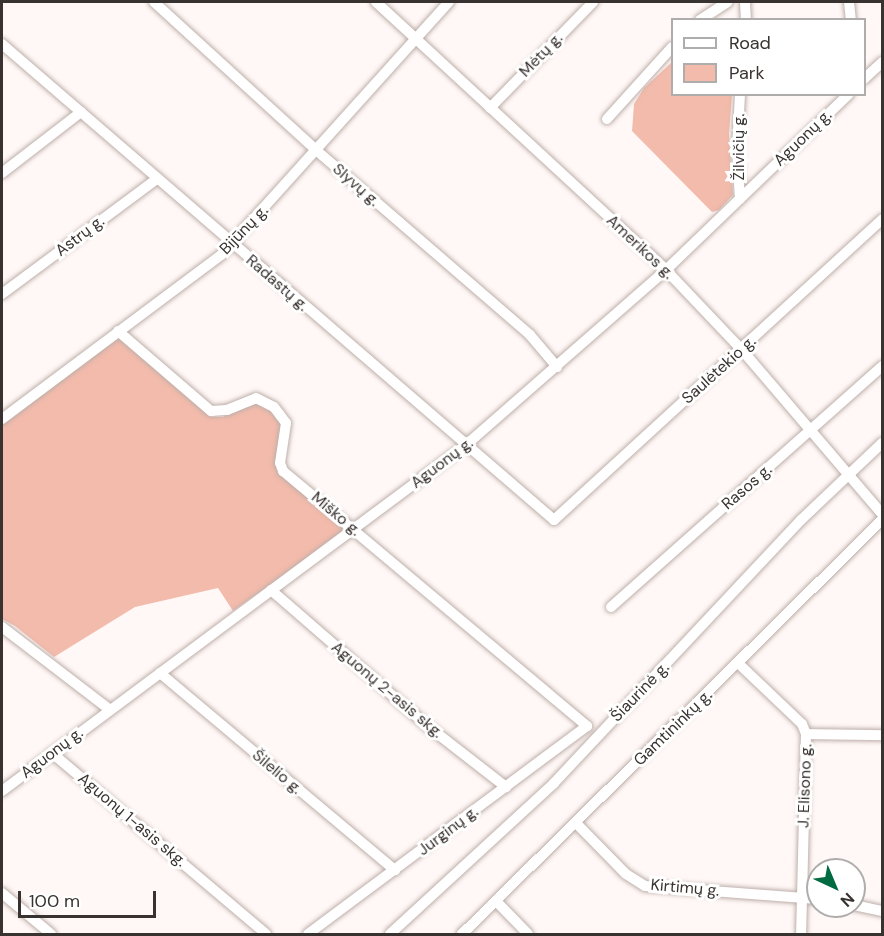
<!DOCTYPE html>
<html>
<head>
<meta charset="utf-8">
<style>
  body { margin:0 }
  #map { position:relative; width:884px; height:936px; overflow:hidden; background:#fff8f6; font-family:"DM Sans",sans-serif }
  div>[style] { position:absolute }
  .green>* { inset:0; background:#f3bbab }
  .roads { filter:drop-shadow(0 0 2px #beafaa) drop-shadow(0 0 2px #beafaa) }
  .street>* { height:10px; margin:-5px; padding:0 5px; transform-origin:5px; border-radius:5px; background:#fff }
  span { translate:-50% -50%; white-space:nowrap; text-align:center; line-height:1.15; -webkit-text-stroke:6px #fff; paint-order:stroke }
  .street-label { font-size:16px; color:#383230 }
  .frame { position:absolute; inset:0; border:3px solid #383230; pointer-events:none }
  .legend { position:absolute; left:671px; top:18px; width:195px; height:78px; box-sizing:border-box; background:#fff; border:2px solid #afadac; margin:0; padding:8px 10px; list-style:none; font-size:18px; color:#383230 }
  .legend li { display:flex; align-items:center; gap:12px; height:30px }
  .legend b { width:30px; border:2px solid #afadac }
  .north { position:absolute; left:806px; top:858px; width:60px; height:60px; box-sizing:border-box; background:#fff; border:2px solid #afadac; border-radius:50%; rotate:136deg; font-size:16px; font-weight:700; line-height:24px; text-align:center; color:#383230 }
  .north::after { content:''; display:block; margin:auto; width:21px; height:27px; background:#006a41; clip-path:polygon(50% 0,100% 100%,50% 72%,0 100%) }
  .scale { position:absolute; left:18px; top:891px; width:138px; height:27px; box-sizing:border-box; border:3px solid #383230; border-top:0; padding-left:8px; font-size:18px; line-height:21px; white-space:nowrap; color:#383230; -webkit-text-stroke:4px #fff; paint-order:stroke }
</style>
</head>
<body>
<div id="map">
  <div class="green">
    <div style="clip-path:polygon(672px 62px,672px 94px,732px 95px,729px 134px,733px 195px,719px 210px,712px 212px,632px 131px,634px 104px,644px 88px)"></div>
    <div style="clip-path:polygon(117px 337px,213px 417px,223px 417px,249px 403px,258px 403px,270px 411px,282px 426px,277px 463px,279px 474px,346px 530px,233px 611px,218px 588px,135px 607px,54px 657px,15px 626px,2px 619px,2px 424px)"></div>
  </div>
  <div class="roads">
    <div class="street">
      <div style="left:154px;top:2px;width:219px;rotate:42.4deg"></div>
      <div style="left:316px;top:150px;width:283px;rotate:40.8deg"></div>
      <div style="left:530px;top:335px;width:42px;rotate:49.8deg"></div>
      <div style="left:376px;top:2px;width:395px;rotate:42.7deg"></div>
      <div style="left:666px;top:270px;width:110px;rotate:46.5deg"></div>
      <div style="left:742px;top:350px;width:216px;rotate:49.5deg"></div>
      <div style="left:745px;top:2px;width:18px;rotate:87deg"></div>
      <div style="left:849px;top:2px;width:18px;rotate:84deg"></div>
      <div style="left:700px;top:20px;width:33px;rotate:-33deg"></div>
      <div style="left:2px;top:44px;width:729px;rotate:40.77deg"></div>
      <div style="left:554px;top:520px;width:445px;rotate:-42.5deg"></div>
      <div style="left:864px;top:79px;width:25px;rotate:-43deg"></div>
      <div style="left:740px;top:94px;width:55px;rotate:93.1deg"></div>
      <div style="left:737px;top:149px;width:50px;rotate:86.6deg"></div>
      <div style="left:490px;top:108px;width:148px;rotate:-45.8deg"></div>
      <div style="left:607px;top:119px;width:97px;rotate:-47.9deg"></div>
      <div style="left:2px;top:173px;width:100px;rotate:-37.7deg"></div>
      <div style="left:2px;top:294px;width:194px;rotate:-36.6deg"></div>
      <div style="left:118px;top:331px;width:123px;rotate:40.7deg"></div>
      <div style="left:211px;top:411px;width:16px;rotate:-4deg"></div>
      <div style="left:227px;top:410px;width:31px;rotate:-22deg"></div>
      <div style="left:256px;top:398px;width:20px;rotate:27deg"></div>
      <div style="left:274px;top:407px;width:20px;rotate:53deg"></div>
      <div style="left:286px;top:423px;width:40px;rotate:98.5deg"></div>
      <div style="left:280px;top:463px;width:9px;rotate:69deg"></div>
      <div style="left:283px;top:471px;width:397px;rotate:40deg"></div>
      <div style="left:587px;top:726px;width:348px;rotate:143.3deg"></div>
      <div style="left:2px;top:419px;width:274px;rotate:-36.8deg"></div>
      <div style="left:221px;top:255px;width:341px;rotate:-48deg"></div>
      <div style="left:271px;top:590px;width:204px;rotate:41deg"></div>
      <div style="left:425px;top:724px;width:103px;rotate:37.9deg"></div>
      <div style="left:611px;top:607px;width:363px;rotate:-41.6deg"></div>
      <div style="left:2px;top:627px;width:136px;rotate:37.5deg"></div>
      <div style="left:739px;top:664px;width:87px;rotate:43.6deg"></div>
      <div style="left:802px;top:724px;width:11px;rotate:68deg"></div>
      <div style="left:806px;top:734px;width:200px;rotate:91.4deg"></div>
      <div style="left:160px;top:673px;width:307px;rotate:40deg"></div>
      <div style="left:806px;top:734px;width:76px;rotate:0.8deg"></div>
      <div style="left:52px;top:753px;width:280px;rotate:40.2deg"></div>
      <div style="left:2px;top:791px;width:579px;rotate:-36.71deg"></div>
      <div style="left:466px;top:445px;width:266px;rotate:-41.2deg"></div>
      <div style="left:666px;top:270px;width:254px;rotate:-43.9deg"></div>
      <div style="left:576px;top:823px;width:71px;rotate:45.6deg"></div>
      <div style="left:626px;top:874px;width:22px;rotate:32deg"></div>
      <div style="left:645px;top:886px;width:173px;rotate:4.3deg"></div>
      <div style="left:2px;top:893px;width:64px;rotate:39.9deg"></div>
      <div style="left:496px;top:901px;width:46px;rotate:45.9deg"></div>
      <div style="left:854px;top:905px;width:29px;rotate:12deg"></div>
      <div style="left:390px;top:934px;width:223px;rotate:-42.6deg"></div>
      <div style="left:554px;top:783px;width:361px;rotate:-46.8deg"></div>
      <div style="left:801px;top:520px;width:112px;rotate:-43.5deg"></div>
      <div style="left:462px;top:934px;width:590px;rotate:-44.59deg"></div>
    </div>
  </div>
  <div class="street-label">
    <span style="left:541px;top:55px;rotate:-46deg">Mėtų g.</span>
    <span style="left:803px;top:138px;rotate:-44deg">Aguonų g.</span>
    <span style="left:739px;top:147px;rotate:-90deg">Žilvičių g.</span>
    <span style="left:356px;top:185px;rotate:41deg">Slyvų g.</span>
    <span style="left:244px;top:230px;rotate:-46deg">Bijūnų g.</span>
    <span style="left:80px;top:236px;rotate:-37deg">Astrų g.</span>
    <span style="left:640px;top:247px;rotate:43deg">Amerikos g.</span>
    <span style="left:277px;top:283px;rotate:41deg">Radastų g.</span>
    <span style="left:719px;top:370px;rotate:-42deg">Saulėtekio g.</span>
    <span style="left:442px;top:463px;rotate:-37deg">Aguonų g.</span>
    <span style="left:747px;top:487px;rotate:-41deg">Rasos g.</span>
    <span style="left:336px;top:514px;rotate:40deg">Miško g.</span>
    <span style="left:387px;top:690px;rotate:40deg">Aguonų 2-asis skg.</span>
    <span style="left:640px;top:692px;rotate:-46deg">Šiaurinė g.</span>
    <span style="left:673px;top:728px;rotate:-44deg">Gamtininkų g.</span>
    <span style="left:52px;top:753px;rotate:-37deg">Aguonų g.</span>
    <span style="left:277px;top:772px;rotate:40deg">Šilelio g.</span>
    <span style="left:805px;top:786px;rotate:-88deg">J. Elisono g.</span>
    <span style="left:132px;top:820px;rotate:40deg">Aguonų 1-asis skg.</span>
    <span style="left:448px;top:831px;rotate:-37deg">Jurginų g.</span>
    <span style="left:685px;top:888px;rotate:5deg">Kirtimų g.</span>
  </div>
  <div class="frame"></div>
  <ul class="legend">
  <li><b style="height:8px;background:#fff"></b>Road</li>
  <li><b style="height:16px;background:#f3bbab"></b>Park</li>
  </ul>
  <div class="north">N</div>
  <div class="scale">100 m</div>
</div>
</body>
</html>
